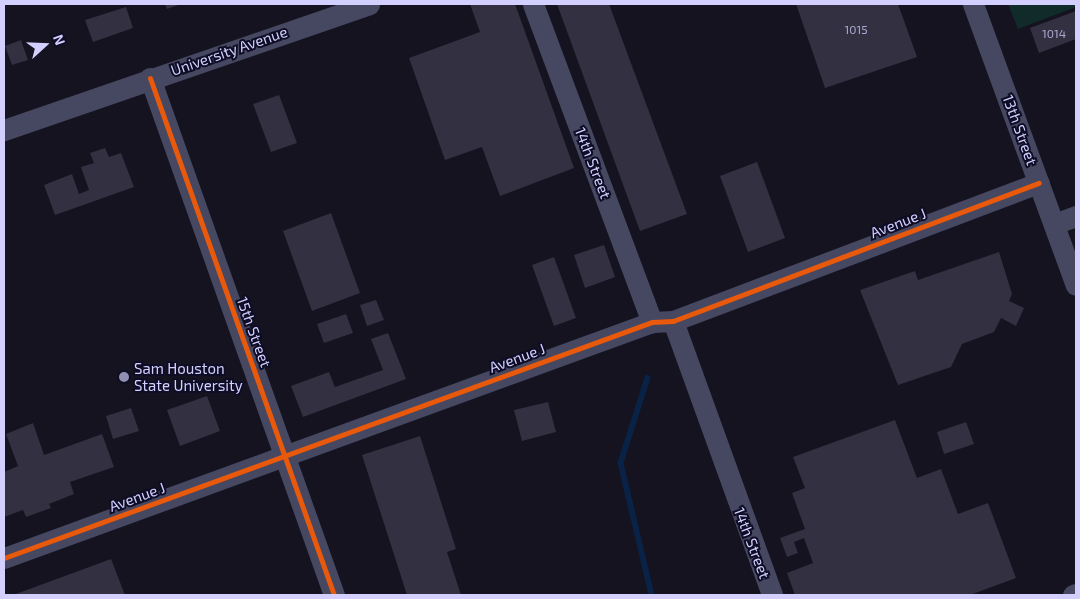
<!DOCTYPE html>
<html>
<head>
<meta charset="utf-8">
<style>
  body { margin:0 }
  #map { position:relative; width:1080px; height:599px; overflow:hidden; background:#14131f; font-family:"Exo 2",sans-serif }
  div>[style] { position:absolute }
  .green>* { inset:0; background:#102b2a }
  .stream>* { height:5.5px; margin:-2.75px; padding:0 2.75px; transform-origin:2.75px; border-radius:2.75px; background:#092245 }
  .building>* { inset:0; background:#323041 }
  .street>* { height:21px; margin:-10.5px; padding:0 10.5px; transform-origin:10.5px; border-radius:10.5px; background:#464761 }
  .cycleway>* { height:5px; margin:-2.5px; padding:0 2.5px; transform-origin:2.5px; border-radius:2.5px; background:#e8590c }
  .dots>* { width:14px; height:14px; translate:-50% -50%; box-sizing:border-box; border:2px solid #0f0d25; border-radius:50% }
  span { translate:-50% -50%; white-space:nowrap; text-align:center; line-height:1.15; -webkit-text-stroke:4px #0f0d25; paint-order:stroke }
  .number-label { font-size:12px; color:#aba8d0 }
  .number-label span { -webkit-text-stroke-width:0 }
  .street-label { font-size:15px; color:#d3d0ff }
  .poi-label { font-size:15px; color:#d3d0ff }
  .left { translate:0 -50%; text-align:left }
  .frame { position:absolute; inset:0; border:5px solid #d3d0ff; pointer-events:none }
  .north { position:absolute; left:20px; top:20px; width:50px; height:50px; -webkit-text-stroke:4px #0f0d25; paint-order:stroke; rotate:70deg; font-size:14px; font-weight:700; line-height:20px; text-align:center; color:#d3d0ff }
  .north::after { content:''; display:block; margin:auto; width:18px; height:22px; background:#d3d0ff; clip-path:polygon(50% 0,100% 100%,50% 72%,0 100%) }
</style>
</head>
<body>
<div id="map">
  <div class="green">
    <div style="clip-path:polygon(1008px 4px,1076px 4px,1076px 7px,1018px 29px)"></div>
  </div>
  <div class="stream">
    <div style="left:648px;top:378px;width:89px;rotate:107.6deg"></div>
    <div style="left:621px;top:463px;width:136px;rotate:76.8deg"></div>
  </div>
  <div class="building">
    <div style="clip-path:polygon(165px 4px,181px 4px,167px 9px)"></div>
    <div style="clip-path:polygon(470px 4px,515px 4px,574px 168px,500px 196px,482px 147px,445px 160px,409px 58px,480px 32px)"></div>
    <div style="clip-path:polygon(557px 4px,609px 4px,687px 214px,640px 231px)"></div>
    <div style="clip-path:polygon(796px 4px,898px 4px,917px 57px,825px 88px)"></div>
    <div style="clip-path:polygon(126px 7px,133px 28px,93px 42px,85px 20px)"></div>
    <div style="clip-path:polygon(1076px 11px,1076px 39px,1039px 53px,1030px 28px)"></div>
    <div style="clip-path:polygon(21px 40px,28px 60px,12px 65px,5px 46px)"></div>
    <div style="clip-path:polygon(279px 95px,297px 143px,271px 152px,253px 104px)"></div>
    <div style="clip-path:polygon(105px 148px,109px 157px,121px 153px,134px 187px,55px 215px,44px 185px,72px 174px,79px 194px,89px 190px,81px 167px,94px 163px,90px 153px)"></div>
    <div style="clip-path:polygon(757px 162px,785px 238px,748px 252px,720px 176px)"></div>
    <div style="clip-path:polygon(331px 213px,360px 293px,312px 311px,283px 231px)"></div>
    <div style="clip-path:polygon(604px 245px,615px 277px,585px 288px,574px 255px)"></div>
    <div style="clip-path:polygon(999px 252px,1012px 294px,1009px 301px,1024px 308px,1016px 326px,1001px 318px,994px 332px,962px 344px,951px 367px,898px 385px,860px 290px,915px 271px,918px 280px)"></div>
    <div style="clip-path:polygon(554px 257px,576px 318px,554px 326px,532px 265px)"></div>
    <div style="clip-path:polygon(376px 300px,384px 320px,367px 326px,360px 305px)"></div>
    <div style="clip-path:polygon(346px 314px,353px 333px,324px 343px,317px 324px)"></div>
    <div style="clip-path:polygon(388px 333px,406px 379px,303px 417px,291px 386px,329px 372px,335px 387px,383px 370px,371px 339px)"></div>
    <div style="clip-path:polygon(207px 396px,220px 431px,180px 446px,167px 410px)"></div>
    <div style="clip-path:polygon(548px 402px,556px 432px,522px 441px,514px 410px)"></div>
    <div style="clip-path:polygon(131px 408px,139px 431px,113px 439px,106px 416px)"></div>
    <div style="clip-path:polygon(895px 420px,917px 478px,941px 469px,958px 514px,988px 503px,1016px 578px,970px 595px,795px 595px,787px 573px,813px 563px,804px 538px,794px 542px,798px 553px,787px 557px,780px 538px,805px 529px,792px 493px,805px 488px,793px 457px)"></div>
    <div style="clip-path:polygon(966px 422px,974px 444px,944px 454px,937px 432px)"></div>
    <div style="clip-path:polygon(33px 423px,44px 455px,102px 434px,114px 467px,70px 482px,74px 494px,49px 504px,51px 508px,26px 517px,23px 510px,4px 517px,4px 472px,18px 466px,6px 434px)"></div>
    <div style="clip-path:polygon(420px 436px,456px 549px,447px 552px,461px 595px,407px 595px,362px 455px)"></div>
    <div style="clip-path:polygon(111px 559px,125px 595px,13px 595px)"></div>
  </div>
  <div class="street">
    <div style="left:533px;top:4px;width:340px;rotate:69.5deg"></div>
    <div style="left:973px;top:4px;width:299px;rotate:69.9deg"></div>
    <div style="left:150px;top:78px;width:549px;rotate:70.41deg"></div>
    <div style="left:4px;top:130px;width:386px;rotate:-19deg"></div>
    <div style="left:1054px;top:224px;width:23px;rotate:-20deg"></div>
    <div style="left:673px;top:321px;width:291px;rotate:70.1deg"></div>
    <div style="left:4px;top:558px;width:690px;rotate:-20.01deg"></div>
    <div style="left:652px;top:322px;width:21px;rotate:-3deg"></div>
    <div style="left:673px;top:321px;width:391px;rotate:-20.7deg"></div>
    <div style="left:1073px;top:595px;width:3px;rotate:-18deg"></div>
  </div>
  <div class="cycleway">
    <div style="left:150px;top:78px;width:549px;rotate:70.41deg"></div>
    <div style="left:4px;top:558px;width:690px;rotate:-20.01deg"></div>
    <div style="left:652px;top:322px;width:21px;rotate:-3deg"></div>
    <div style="left:673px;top:321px;width:391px;rotate:-20.7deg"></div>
  </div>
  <div class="dots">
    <div style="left:124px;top:377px;background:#908eb1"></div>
  </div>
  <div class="number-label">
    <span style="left:856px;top:30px">1015</span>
    <span style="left:1054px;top:34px">1014</span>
  </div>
  <div class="street-label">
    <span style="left:229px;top:51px;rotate:-19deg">University Avenue</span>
    <span style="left:1020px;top:130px;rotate:70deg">13th Street</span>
    <span style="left:593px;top:163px;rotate:69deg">14th Street</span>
    <span style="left:898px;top:223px;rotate:-21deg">Avenue J</span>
    <span style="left:254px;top:332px;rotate:70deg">15th Street</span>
    <span style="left:517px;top:358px;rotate:-20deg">Avenue J</span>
    <span style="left:137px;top:497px;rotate:-20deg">Avenue J</span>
    <span style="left:752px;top:543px;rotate:69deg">14th Street</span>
  </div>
  <div class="poi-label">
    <span class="left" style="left:134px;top:377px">Sam Houston<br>State University</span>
  </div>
  <div class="frame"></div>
  <div class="north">N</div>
</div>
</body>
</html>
